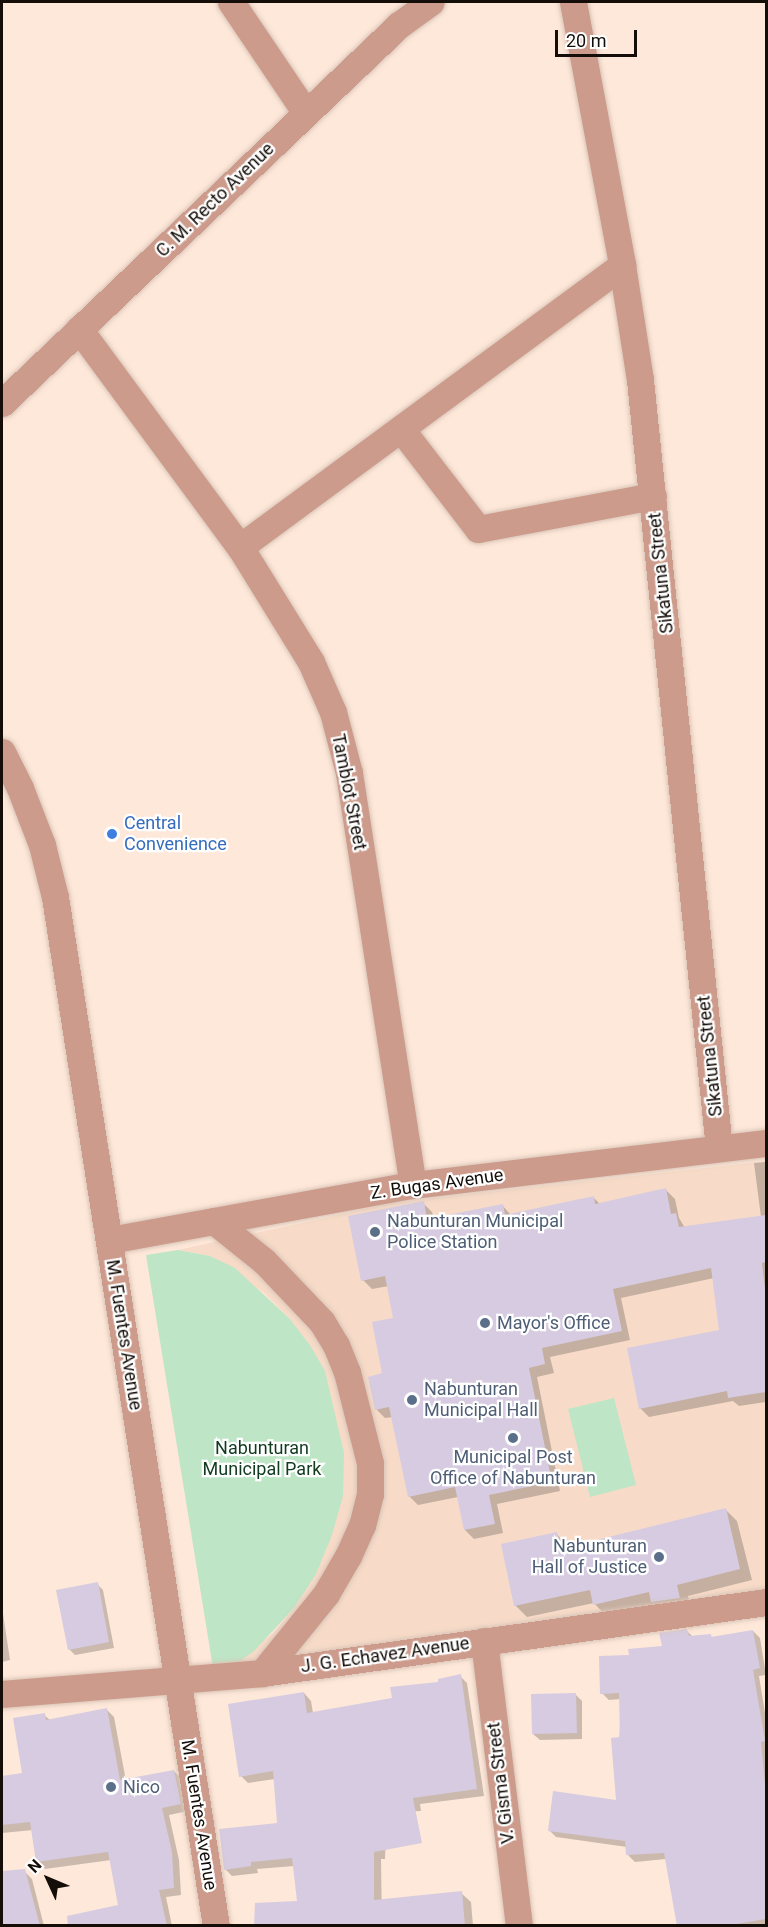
<!DOCTYPE html>
<html>
<head>
<meta charset="utf-8">
<style>
  body { margin:0 }
  #map { position:relative; width:768px; height:1927px; overflow:hidden; background:#fee8d9; font-family:Roboto,sans-serif }
  div>[style] { position:absolute }
  .built>* { inset:0; background:#f7dbc8 }
  .green>* { inset:0; background:#bee5c6 }
  .shadow>* { inset:0; background:#0003 }
  .building>* { inset:0; background:#d6cbe0 }
  .roads { filter:drop-shadow(0 0 2px #d9c5b8) drop-shadow(0 0 2px #d9c5b8) }
  .minor>* { height:27px; margin:-13.5px; padding:0 13.5px; transform-origin:13.5px; border-radius:13.5px; background:#cd9b8b }
  .dots>* { width:16px; height:16px; translate:-50% -50%; box-sizing:border-box; border:3px solid #fff; border-radius:50% }
  span { translate:-50% -50%; white-space:nowrap; text-align:center; line-height:1.15; -webkit-text-stroke:4.5px #fff; paint-order:stroke }
  .street-label { font-size:18px; color:#140d08 }
  .shop-label { font-size:18px; color:#366cbe }
  .left { translate:0 -50%; text-align:left }
  .service-label { font-size:18px; color:#4e5e75 }
  .right { translate:-100% -50%; text-align:right }
  .park-label { font-size:18px; color:#113b1f }
  .frame { position:absolute; inset:0; border:3px solid #140d08; pointer-events:none }
  .north { position:absolute; left:18px; top:1849px; width:60px; height:60px; -webkit-text-stroke:4px #fff; paint-order:stroke; rotate:314deg; font-size:16px; font-weight:700; line-height:24px; text-align:center; color:#140d08 }
  .north::after { content:''; display:block; margin:auto; width:21px; height:27px; background:#140d08; clip-path:polygon(50% 0,100% 100%,50% 72%,0 100%) }
  .scale { position:absolute; left:555px; top:30px; width:82px; height:27px; box-sizing:border-box; border:3px solid #140d08; border-top:0; padding-left:8px; font-size:18px; line-height:21px; white-space:nowrap; color:#140d08; -webkit-text-stroke:4px #fff; paint-order:stroke }
</style>
</head>
<body>
<div id="map">
  <div class="built">
    <div style="clip-path:polygon(766px 1161px,766px 1596px,234px 1665px,273px 1633px,294px 1608px,310px 1345px,290px 1319px,263px 1292px,210px 1256px,178px 1250px,393px 1203px)"></div>
  </div>
  <div class="green">
    <div style="clip-path:polygon(178px 1250px,210px 1256px,235px 1268px,290px 1319px,310px 1345px,325px 1371px,344px 1453px,343px 1496px,332px 1535px,316px 1574px,294px 1608px,253px 1652px,234px 1665px,213px 1668px,146px 1255px)"></div>
    <div style="clip-path:polygon(614px 1398px,636px 1485px,590px 1497px,568px 1409px)"></div>
  </div>
  <div class="shadow">
    <div style="clip-path:polygon(766px 1162px,766px 1402px,739px 1406px,733px 1401px,649px 1417px,640px 1408px,720px 1331px,714px 1278px,621px 1298px,630px 1340px,550px 1357px,554px 1373px,537px 1377px,560px 1491px,497px 1504px,503px 1533px,474px 1539px,465px 1530px,458px 1497px,418px 1505px,409px 1496px,393px 1417px,385px 1418px,376px 1409px,395px 1319px,389px 1286px,372px 1289px,363px 1280px,423px 1203px,432px 1212px,434px 1219px,502px 1205px,511px 1215px,593px 1197px,600px 1204px,666px 1190px,675px 1199px,679px 1218px,685px 1228px,761px 1217px,754px 1163px)"></div>
    <div style="clip-path:polygon(725px 1509px,737px 1521px,752px 1580px,688px 1596px,691px 1610px,607px 1617px,594px 1603px,527px 1617px,515px 1605px,556px 1533px,569px 1549px)"></div>
    <div style="clip-path:polygon(97px 1584px,103px 1590px,114px 1648px,75px 1655px,69px 1649px)"></div>
    <div style="clip-path:polygon(2px 1607px,10px 1660px,2px 1662px)"></div>
    <div style="clip-path:polygon(687px 1631px,693px 1637px,710px 1635px,713px 1638px,753px 1631px,760px 1638px,766px 1675px,759px 1676px,766px 1719px,766px 1926px,678px 1926px,666px 1859px,635px 1862px,628px 1855px,627px 1847px,556px 1837px,549px 1830px,617px 1801px,621px 1699px,609px 1700px,602px 1693px,630px 1657px,664px 1648px)"></div>
    <div style="clip-path:polygon(460px 1676px,467px 1683px,484px 1796px,420px 1804px,421px 1811px,387px 1812px,385px 1859px,381px 1859px,382px 1926px,298px 1902px,294px 1866px,257px 1869px,258px 1873px,232px 1876px,225px 1869px,279px 1824px,275px 1779px,248px 1783px,241px 1776px,304px 1693px,311px 1701px,313px 1713px,393px 1699px)"></div>
    <div style="clip-path:polygon(576px 1695px,582px 1701px,582px 1739px,540px 1740px,533px 1734px)"></div>
    <div style="clip-path:polygon(106px 1709px,114px 1717px,126px 1781px,174px 1771px,181px 1779px,188px 1811px,169px 1815px,179px 1860px,181px 1895px,166px 1897px,172px 1926px,105px 1926px,120px 1906px,111px 1860px,45px 1869px,37px 1861px,33px 1830px,2px 1833px,2px 1777px,23px 1774px,44px 1715px,50px 1720px)"></div>
    <div style="clip-path:polygon(24px 1871px,32px 1879px,44px 1926px,2px 1926px,2px 1873px)"></div>
    <div style="clip-path:polygon(461px 1893px,471px 1902px,473px 1926px,415px 1926px)"></div>
  </div>
  <div class="building">
    <div style="clip-path:polygon(666px 1188px,671px 1214px,676px 1213px,679px 1227px,766px 1215px,766px 1262px,762px 1263px,766px 1297px,766px 1392px,728px 1398px,727px 1391px,639px 1409px,627px 1348px,719px 1330px,711px 1268px,613px 1289px,622px 1331px,542px 1348px,545px 1364px,529px 1368px,552px 1482px,489px 1495px,495px 1524px,464px 1530px,455px 1487px,408px 1497px,389px 1407px,375px 1410px,368px 1377px,382px 1373px,372px 1322px,393px 1318px,385px 1276px,361px 1281px,348px 1216px,424px 1201px,427px 1219px,503px 1204px,505px 1215px,594px 1196px,595px 1204px)"></div>
    <div style="clip-path:polygon(726px 1508px,740px 1569px,677px 1585px,680px 1598px,651px 1602px,649px 1592px,593px 1605px,590px 1590px,514px 1606px,501px 1544px,557px 1532px,560px 1549px)"></div>
    <div style="clip-path:polygon(98px 1582px,109px 1642px,68px 1650px,56px 1590px)"></div>
    <div style="clip-path:polygon(687px 1629px,689px 1636px,711px 1634px,711px 1637px,753px 1630px,760px 1668px,753px 1670px,765px 1741px,761px 1742px,766px 1795px,766px 1919px,725px 1926px,677px 1926px,664px 1853px,626px 1855px,625px 1841px,548px 1831px,553px 1791px,616px 1800px,611px 1738px,620px 1737px,619px 1693px,600px 1694px,599px 1656px,629px 1655px,628px 1649px,662px 1646px,659px 1633px)"></div>
    <div style="clip-path:polygon(461px 1674px,477px 1789px,413px 1798px,422px 1843px,374px 1852px,374px 1900px,462px 1891px,465px 1926px,254px 1926px,255px 1903px,297px 1901px,292px 1858px,251px 1862px,251px 1866px,224px 1870px,219px 1829px,277px 1823px,273px 1771px,239px 1777px,228px 1704px,304px 1692px,307px 1713px,392px 1698px,390px 1687px,438px 1682px,438px 1679px)"></div>
    <div style="clip-path:polygon(576px 1693px,577px 1733px,532px 1734px,531px 1694px)"></div>
    <div style="clip-path:polygon(107px 1708px,120px 1780px,174px 1770px,181px 1804px,162px 1808px,172px 1852px,174px 1888px,159px 1890px,167px 1926px,68px 1926px,67px 1916px,118px 1905px,108px 1852px,36px 1862px,30px 1822px,2px 1825px,2px 1776px,22px 1773px,13px 1718px,45px 1713px,46px 1720px)"></div>
    <div style="clip-path:polygon(25px 1869px,40px 1926px,2px 1926px,2px 1871px)"></div>
  </div>
  <div class="roads">
    <div class="minor">
      <div style="left:231px;top:2px;width:134px;rotate:56deg"></div>
      <div style="left:573px;top:2px;width:268px;rotate:79.4deg"></div>
      <div style="left:622px;top:265px;width:116px;rotate:81.1deg"></div>
      <div style="left:640px;top:380px;width:772px;rotate:84.13deg"></div>
      <div style="left:79px;top:329px;width:271px;rotate:53.6deg"></div>
      <div style="left:240px;top:547px;width:135px;rotate:58.3deg"></div>
      <div style="left:311px;top:662px;width:55px;rotate:66.3deg"></div>
      <div style="left:333px;top:712px;width:63px;rotate:75.3deg"></div>
      <div style="left:349px;top:773px;width:417px;rotate:81.2deg"></div>
      <div style="left:2px;top:403px;width:548px;rotate:-43.6deg"></div>
      <div style="left:399px;top:25px;width:39px;rotate:-36deg"></div>
      <div style="left:401px;top:429px;width:126px;rotate:52.4deg"></div>
      <div style="left:478px;top:529px;width:178px;rotate:-10.7deg"></div>
      <div style="left:240px;top:547px;width:475px;rotate:-36.4deg"></div>
      <div style="left:2px;top:752px;width:40px;rotate:63.4deg"></div>
      <div style="left:20px;top:788px;width:61px;rotate:68.9deg"></div>
      <div style="left:42px;top:845px;width:54px;rotate:76deg"></div>
      <div style="left:55px;top:897px;width:1042px;rotate:81.11deg"></div>
      <div style="left:214px;top:1221px;width:64px;rotate:38.7deg"></div>
      <div style="left:264px;top:1261px;width:84px;rotate:46.4deg"></div>
      <div style="left:322px;top:1322px;width:27px;rotate:59deg"></div>
      <div style="left:336px;top:1345px;width:29px;rotate:68deg"></div>
      <div style="left:347px;top:1372px;width:94px;rotate:75.8deg"></div>
      <div style="left:370px;top:1463px;width:31px;rotate:90deg"></div>
      <div style="left:370px;top:1494px;width:32px;rotate:104deg"></div>
      <div style="left:362px;top:1525px;width:34px;rotate:114deg"></div>
      <div style="left:348px;top:1556px;width:44px;rotate:120.1deg"></div>
      <div style="left:326px;top:1594px;width:102px;rotate:129deg"></div>
      <div style="left:109px;top:1240px;width:309px;rotate:-10.3deg"></div>
      <div style="left:413px;top:1185px;width:355px;rotate:-6.8deg"></div>
      <div style="left:484px;top:1641px;width:287px;rotate:83deg"></div>
      <div style="left:2px;top:1694px;width:261px;rotate:-4.6deg"></div>
      <div style="left:262px;top:1673px;width:509px;rotate:-8.02deg"></div>
    </div>
  </div>
  <div class="dots">
    <div style="left:112px;top:834px;background:#3f7fe0"></div>
    <div style="left:375px;top:1232px;background:#5c6f8a"></div>
    <div style="left:485px;top:1323px;background:#5c6f8a"></div>
    <div style="left:412px;top:1400px;background:#5c6f8a"></div>
    <div style="left:513px;top:1438px;background:#5c6f8a"></div>
    <div style="left:659px;top:1557px;background:#5c6f8a"></div>
    <div style="left:111px;top:1787px;background:#5c6f8a"></div>
  </div>
  <div class="street-label">
    <span style="left:215px;top:200px;rotate:-44deg">C. M. Recto Avenue</span>
    <span style="left:661px;top:573px;rotate:-96deg">Sikatuna Street</span>
    <span style="left:349px;top:792px;rotate:79deg">Tamblot Street</span>
    <span style="left:710px;top:1056px;rotate:-96deg">Sikatuna Street</span>
    <span style="left:437px;top:1184px;rotate:-8deg">Z. Bugas Avenue</span>
    <span style="left:124px;top:1335px;rotate:81deg">M. Fuentes Avenue</span>
    <span style="left:385px;top:1655px;rotate:-8deg">J. G. Echavez Avenue</span>
    <span style="left:501px;top:1783px;rotate:-97deg">V. Gisma Street</span>
    <span style="left:199px;top:1815px;rotate:81deg">M. Fuentes Avenue</span>
  </div>
  <div class="shop-label">
    <span class="left" style="left:124px;top:834px">Central<br>Convenience</span>
  </div>
  <div class="service-label">
    <span class="left" style="left:387px;top:1232px">Nabunturan Municipal<br>Police Station</span>
    <span class="left" style="left:497px;top:1323px">Mayor's Office</span>
    <span class="left" style="left:424px;top:1400px">Nabunturan<br>Municipal Hall</span>
    <span style="left:513px;top:1468px">Municipal Post<br>Office of Nabunturan</span>
    <span class="right" style="left:647px;top:1557px">Nabunturan<br>Hall of Justice</span>
    <span class="left" style="left:123px;top:1787px">Nico</span>
  </div>
  <div class="park-label">
    <span style="left:262px;top:1459px">Nabunturan<br>Municipal Park</span>
  </div>
  <div class="frame"></div>
  <div class="north">N</div>
  <div class="scale">20 m</div>
</div>
</body>
</html>
